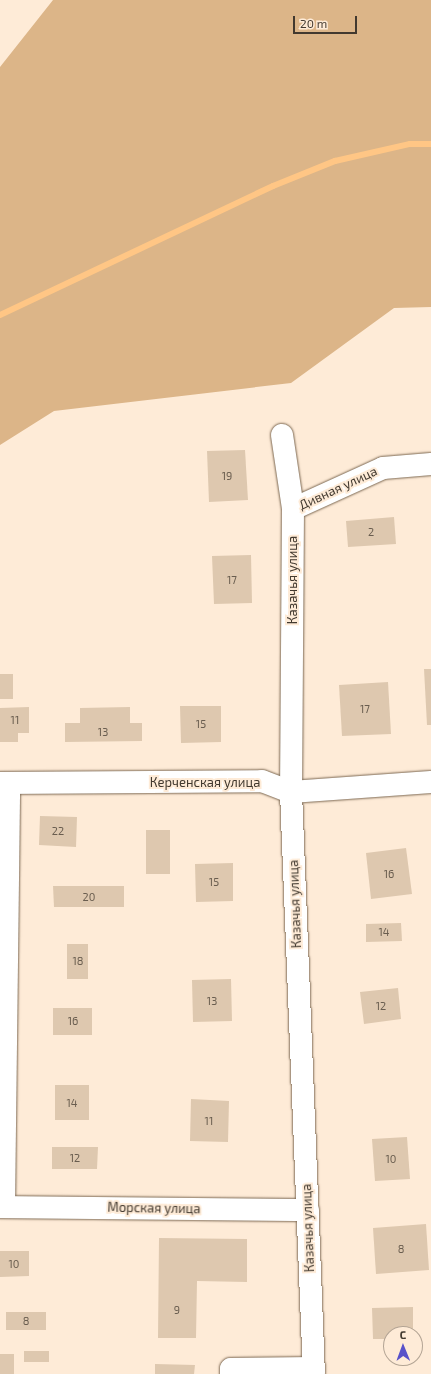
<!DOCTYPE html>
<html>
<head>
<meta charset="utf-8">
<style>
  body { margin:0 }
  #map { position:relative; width:431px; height:1374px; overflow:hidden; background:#feebd7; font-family:"Exo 2",sans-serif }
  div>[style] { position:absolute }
  .green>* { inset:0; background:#dcb588 }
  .stream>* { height:6px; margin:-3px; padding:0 3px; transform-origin:3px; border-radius:3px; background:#ffc685 }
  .building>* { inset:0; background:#dec8af }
  .roads { filter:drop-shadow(0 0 1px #7d6953) drop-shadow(0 0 1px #7d6953) }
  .minor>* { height:22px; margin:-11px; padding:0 11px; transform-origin:11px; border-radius:11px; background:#fff }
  span { translate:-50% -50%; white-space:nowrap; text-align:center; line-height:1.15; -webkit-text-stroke:4px #feebd7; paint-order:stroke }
  .number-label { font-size:11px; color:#695d4f }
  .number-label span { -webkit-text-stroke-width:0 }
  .street-label { font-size:13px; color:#42392f }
  .north { position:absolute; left:383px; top:1326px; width:40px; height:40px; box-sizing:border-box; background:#feebd7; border:1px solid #b3a494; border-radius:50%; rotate:359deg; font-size:11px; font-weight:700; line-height:16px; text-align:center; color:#42392f }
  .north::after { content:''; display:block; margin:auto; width:14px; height:18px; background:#5851c9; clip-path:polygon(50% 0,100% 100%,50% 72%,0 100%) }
  .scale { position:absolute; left:293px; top:16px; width:64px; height:18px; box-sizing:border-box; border:2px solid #42392f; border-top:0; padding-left:5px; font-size:12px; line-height:14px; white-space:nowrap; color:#42392f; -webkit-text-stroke:3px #feebd7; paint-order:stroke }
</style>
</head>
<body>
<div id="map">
  <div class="green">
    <div style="clip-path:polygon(53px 0,431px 0,431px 307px,394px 308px,291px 383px,54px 411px,0 445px,0 67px)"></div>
  </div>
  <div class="stream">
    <div style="left:0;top:315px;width:302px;rotate:-25.3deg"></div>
    <div style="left:273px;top:186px;width:67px;rotate:-22deg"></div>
    <div style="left:335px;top:161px;width:77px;rotate:-12.8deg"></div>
    <div style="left:410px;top:144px;width:21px"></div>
  </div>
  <div class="building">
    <div style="clip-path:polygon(245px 450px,248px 500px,209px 502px,207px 451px)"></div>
    <div style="clip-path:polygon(394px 517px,396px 544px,348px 547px,346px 521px)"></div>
    <div style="clip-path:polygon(251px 555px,252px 603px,214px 604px,212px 556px)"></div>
    <div style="clip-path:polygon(424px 669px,431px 669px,431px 725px,427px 725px)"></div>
    <div style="clip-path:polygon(0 674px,13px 674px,13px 699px,0 699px)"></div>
    <div style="clip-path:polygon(388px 682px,391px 734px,342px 736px,339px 685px)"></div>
    <div style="clip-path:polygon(180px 706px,221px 706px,221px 742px,181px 743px)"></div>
    <div style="clip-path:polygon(29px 707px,29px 733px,18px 733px,18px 742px,0 742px,0 708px)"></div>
    <div style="clip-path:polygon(130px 707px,130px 723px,142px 723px,142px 741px,65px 742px,65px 723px,80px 723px,80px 708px)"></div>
    <div style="clip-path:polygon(40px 816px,77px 817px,76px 847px,39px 845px)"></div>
    <div style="clip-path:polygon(146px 830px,170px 830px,170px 874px,146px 874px)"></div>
    <div style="clip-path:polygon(406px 848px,412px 894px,371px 899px,366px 853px)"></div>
    <div style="clip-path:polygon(233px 863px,233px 901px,196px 902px,195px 864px)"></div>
    <div style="clip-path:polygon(53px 886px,124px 886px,124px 907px,54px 907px)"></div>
    <div style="clip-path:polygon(401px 923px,402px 941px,366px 942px,366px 924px)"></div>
    <div style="clip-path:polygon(67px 944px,88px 944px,88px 979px,67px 979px)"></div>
    <div style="clip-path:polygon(231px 979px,232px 1021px,193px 1022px,192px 980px)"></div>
    <div style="clip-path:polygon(398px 988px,401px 1019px,364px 1024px,360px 992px)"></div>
    <div style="clip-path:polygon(53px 1008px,92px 1008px,92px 1035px,53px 1035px)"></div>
    <div style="clip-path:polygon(55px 1085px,89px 1085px,89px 1120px,55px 1120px)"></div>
    <div style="clip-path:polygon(191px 1099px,229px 1101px,228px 1142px,190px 1141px)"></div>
    <div style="clip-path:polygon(407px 1137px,410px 1179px,375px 1181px,372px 1139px)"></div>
    <div style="clip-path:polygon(52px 1147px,98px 1147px,97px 1169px,52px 1169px)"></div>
    <div style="clip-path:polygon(426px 1224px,429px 1270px,376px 1274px,373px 1228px)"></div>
    <div style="clip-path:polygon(159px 1238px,247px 1239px,247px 1282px,197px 1281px,196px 1338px,158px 1338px)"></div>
    <div style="clip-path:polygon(0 1251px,29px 1251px,29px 1276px,0 1277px)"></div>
    <div style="clip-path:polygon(413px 1307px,413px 1334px,391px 1334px,391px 1339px,373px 1339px,372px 1308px)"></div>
    <div style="clip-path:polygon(6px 1312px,46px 1312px,46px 1330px,6px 1330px)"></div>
    <div style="clip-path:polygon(24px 1351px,49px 1351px,49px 1362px,24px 1362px)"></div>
    <div style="clip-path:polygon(0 1354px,14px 1354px,14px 1374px,0 1374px)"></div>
    <div style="clip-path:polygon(155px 1364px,195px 1365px,194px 1374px,155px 1374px)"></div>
  </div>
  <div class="roads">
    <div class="minor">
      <div style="left:282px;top:435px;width:75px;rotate:81.5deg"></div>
      <div style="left:293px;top:509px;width:283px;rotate:90.4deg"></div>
      <div style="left:291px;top:792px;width:582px;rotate:87.74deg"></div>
      <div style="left:293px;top:509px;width:99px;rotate:-24.5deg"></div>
      <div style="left:383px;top:468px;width:48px;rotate:-4.8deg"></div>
      <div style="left:0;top:783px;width:262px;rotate:-0.4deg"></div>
      <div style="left:262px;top:781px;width:31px;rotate:21deg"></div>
      <div style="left:291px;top:792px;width:140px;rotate:-4.1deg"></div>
      <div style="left:4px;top:1206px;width:423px;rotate:-89.3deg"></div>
      <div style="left:0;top:1207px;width:308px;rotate:0.6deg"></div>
      <div style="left:231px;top:1374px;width:5px;rotate:-90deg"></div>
      <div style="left:231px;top:1369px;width:83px;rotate:-0.7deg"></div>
    </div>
  </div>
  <div class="number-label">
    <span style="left:227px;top:476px">19</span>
    <span style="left:371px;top:532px">2</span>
    <span style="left:232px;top:580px">17</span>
    <span style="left:365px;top:709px">17</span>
    <span style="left:15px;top:720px">11</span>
    <span style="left:201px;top:724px">15</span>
    <span style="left:103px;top:732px">13</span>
    <span style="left:58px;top:831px">22</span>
    <span style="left:389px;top:874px">16</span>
    <span style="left:214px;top:882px">15</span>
    <span style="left:89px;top:897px">20</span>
    <span style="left:384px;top:932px">14</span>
    <span style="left:78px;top:961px">18</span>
    <span style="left:212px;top:1001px">13</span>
    <span style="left:381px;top:1006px">12</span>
    <span style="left:73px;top:1021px">16</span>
    <span style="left:72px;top:1103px">14</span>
    <span style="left:209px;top:1121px">11</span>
    <span style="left:75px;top:1158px">12</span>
    <span style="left:391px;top:1159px">10</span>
    <span style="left:401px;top:1249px">8</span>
    <span style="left:14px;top:1264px">10</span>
    <span style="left:177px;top:1310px">9</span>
    <span style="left:26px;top:1321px">8</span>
  </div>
  <div class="street-label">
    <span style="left:338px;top:488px;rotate:-25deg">Дивная улица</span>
    <span style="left:292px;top:580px;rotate:-90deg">Казачья улица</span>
    <span style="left:205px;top:782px">Керченская улица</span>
    <span style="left:295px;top:904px;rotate:-92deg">Казачья улица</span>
    <span style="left:154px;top:1208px;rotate:1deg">Морская улица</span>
    <span style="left:308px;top:1228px;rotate:-92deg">Казачья улица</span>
  </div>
  <div class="north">С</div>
  <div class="scale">20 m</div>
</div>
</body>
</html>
